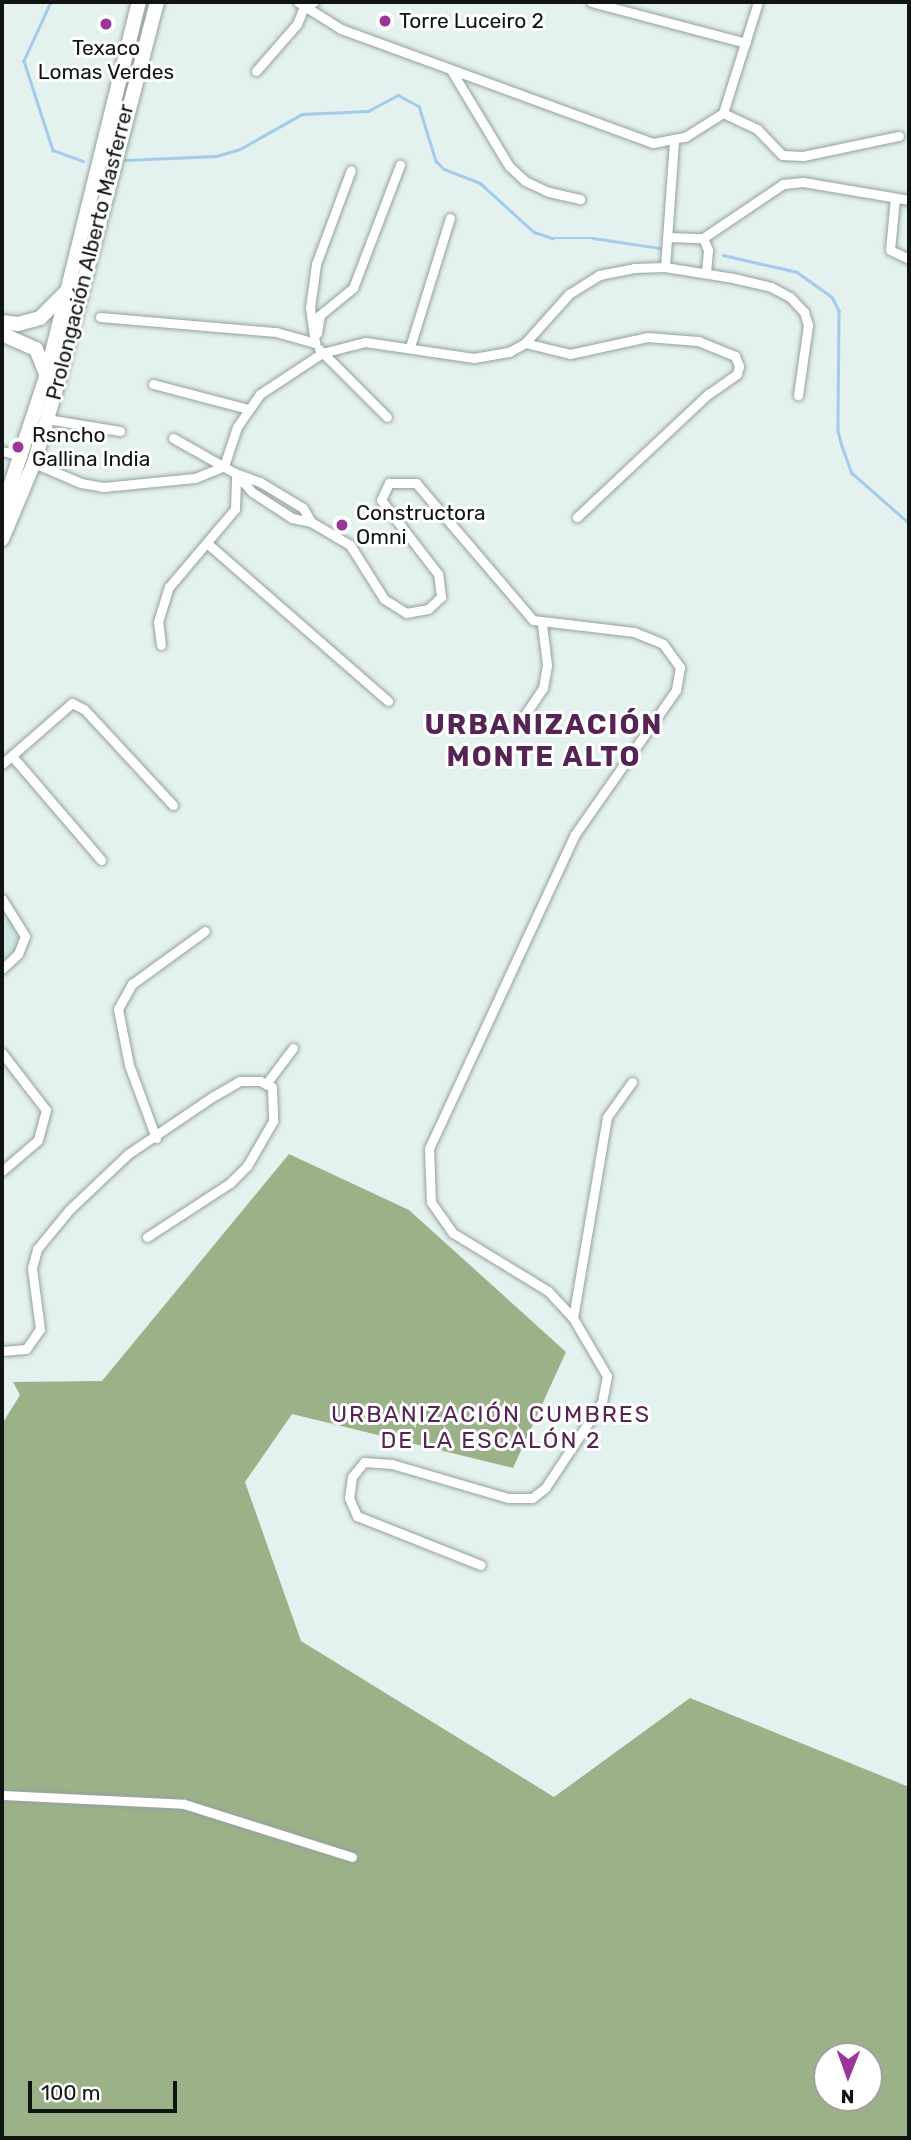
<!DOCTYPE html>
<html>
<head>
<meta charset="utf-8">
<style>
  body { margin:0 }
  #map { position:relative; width:911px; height:2140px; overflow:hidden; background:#e3f1ef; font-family:Rubik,sans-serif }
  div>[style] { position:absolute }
  .built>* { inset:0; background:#d0e7e4 }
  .forest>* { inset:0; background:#9bb289 }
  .stream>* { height:2.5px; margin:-1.25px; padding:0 1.25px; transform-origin:1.25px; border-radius:1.25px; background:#a4cbec }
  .roads { filter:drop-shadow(0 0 2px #94a19f) drop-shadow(0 0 2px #94a19f) }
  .minor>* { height:9px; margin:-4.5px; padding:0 4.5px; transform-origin:4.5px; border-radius:4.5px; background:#fff }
  .primary>* { height:14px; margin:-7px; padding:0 7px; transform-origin:7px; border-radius:7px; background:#fff }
  .dots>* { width:19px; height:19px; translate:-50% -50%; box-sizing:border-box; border:4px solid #fff; border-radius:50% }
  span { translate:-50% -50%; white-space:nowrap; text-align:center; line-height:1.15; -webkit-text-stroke:6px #fff; paint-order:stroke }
  .poi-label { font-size:21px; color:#101514 }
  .left { translate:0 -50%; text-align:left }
  .street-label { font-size:21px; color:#101514 }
  .neighbourhood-label { font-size:23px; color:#562454; letter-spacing:2px }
  .district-label { font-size:28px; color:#562454; font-weight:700; letter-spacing:2px }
  .frame { position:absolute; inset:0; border:4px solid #101514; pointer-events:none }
  .north { position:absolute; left:813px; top:2042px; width:70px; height:70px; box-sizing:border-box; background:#fff; border:2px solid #9fa1a1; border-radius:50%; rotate:181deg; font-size:19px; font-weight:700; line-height:28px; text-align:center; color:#101514 }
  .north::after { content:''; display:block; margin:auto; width:24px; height:32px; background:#9b3599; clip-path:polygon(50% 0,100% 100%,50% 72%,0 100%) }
  .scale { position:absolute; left:28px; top:2081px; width:149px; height:32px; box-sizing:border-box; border:4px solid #101514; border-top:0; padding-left:9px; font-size:21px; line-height:24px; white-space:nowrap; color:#101514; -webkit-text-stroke:5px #fff; paint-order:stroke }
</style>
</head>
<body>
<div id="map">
  <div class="built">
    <div style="clip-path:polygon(2px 906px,20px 934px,14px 950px,2px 961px)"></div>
  </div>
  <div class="forest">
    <div style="clip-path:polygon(evenodd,289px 1154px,409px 1210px,566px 1352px,513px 1468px,292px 1414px,245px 1482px,301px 1641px,554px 1797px,690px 1698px,909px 1787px,909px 2138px,2px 2138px,2px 1424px,20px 1395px,13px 1382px,102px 1381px,289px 1154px,827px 2056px,869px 2056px,869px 2098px,827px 2098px,827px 2056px)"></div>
  </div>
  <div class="stream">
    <div style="left:51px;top:2px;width:65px;rotate:114.6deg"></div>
    <div style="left:24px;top:61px;width:94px;rotate:72deg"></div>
    <div style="left:53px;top:150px;width:32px;rotate:20deg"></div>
    <div style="left:125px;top:160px;width:91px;rotate:-2.5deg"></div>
    <div style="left:216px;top:156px;width:25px;rotate:-16deg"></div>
    <div style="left:240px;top:149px;width:71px;rotate:-29.4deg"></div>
    <div style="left:302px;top:114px;width:66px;rotate:-2.6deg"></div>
    <div style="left:368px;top:111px;width:34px;rotate:-28deg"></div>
    <div style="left:398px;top:95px;width:24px;rotate:28deg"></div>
    <div style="left:419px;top:106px;width:58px;rotate:72.8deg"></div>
    <div style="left:436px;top:161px;width:11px;rotate:45deg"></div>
    <div style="left:444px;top:169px;width:39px;rotate:21deg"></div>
    <div style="left:480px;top:183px;width:73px;rotate:42.2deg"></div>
    <div style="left:534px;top:232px;width:20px;rotate:18deg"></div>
    <div style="left:553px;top:238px;width:40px"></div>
    <div style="left:593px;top:238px;width:68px;rotate:8.5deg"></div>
    <div style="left:723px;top:255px;width:76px;rotate:12.9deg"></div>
    <div style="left:797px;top:272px;width:43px;rotate:35.5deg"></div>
    <div style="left:832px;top:297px;width:16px;rotate:63deg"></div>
    <div style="left:839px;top:311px;width:120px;rotate:90.5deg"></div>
    <div style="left:838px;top:431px;width:16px;rotate:75deg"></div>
    <div style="left:842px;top:446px;width:29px;rotate:70deg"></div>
    <div style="left:852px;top:473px;width:76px;rotate:41.3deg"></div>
  </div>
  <div class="roads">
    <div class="minor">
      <div style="left:298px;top:2px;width:51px;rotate:32.1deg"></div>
      <div style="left:341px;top:29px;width:332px;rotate:20.1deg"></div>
      <div style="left:653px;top:143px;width:33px;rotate:-11deg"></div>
      <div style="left:685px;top:137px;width:45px;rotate:-32.3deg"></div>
      <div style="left:723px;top:113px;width:116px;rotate:-72.5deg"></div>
      <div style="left:591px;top:2px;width:160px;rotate:14.8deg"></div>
      <div style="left:451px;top:70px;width:112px;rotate:58.9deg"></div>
      <div style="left:509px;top:166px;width:22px;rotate:43deg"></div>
      <div style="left:525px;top:181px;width:26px;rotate:25deg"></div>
      <div style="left:549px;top:192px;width:32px;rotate:13deg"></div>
      <div style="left:256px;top:71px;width:62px;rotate:-48.9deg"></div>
      <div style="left:297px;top:24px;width:18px;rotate:-68deg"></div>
      <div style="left:304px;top:7px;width:11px;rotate:-27deg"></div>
      <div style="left:723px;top:113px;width:38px;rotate:25deg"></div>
      <div style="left:757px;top:129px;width:36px;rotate:46deg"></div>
      <div style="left:782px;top:155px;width:21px;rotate:3deg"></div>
      <div style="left:803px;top:156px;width:98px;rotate:-11.8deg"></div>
      <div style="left:895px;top:198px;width:52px;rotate:95.5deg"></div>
      <div style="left:890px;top:250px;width:21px;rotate:25deg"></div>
      <div style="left:667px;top:237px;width:36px;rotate:2deg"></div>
      <div style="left:703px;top:238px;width:97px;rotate:-34deg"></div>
      <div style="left:783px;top:184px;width:20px;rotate:-6deg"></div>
      <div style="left:803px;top:182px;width:108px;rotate:9.6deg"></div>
      <div style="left:703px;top:238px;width:13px;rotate:67deg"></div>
      <div style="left:708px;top:250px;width:23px;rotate:95deg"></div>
      <div style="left:665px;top:267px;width:125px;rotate:-85.9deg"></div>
      <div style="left:100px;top:317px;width:177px;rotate:4.9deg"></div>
      <div style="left:276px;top:332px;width:41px;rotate:15.8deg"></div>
      <div style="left:315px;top:343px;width:35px;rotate:-98deg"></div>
      <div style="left:310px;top:308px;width:44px;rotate:-82.2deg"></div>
      <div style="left:316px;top:264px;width:100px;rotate:-69.6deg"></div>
      <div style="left:317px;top:333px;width:18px;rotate:-81deg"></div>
      <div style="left:320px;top:315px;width:43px;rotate:-39.3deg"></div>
      <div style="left:353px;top:288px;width:132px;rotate:-69.1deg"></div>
      <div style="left:525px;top:343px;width:46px;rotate:13.7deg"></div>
      <div style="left:570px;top:354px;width:79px;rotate:-12.4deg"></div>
      <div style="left:647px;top:337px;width:51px;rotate:4.5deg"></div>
      <div style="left:698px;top:341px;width:40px;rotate:22deg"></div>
      <div style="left:735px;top:356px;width:11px;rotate:68deg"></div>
      <div style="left:739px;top:366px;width:8px;rotate:104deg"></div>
      <div style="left:737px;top:374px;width:35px;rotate:145deg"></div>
      <div style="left:708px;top:394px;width:180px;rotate:136.8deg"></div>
      <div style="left:410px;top:347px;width:135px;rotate:-72.8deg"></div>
      <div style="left:319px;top:349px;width:96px;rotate:45deg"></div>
      <div style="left:153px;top:384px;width:98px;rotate:14.7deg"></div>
      <div style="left:47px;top:419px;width:74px;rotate:9.3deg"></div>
      <div style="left:173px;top:438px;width:71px;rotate:29.4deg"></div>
      <div style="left:235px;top:473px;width:27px;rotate:20deg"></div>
      <div style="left:260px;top:482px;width:50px;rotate:31.2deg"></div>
      <div style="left:303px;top:508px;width:16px;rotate:60deg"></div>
      <div style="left:2px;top:451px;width:21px;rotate:14deg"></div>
      <div style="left:34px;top:463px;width:51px;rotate:23.1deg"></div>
      <div style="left:81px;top:483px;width:22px;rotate:10deg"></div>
      <div style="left:103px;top:487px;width:92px;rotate:-5.6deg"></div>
      <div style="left:195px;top:478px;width:31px;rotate:-22deg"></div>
      <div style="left:224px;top:466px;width:41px;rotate:-71.6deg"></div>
      <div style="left:237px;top:427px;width:40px;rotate:-55.1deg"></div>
      <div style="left:260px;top:394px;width:74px;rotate:-33.5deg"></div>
      <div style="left:322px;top:353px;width:44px;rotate:-14.3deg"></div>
      <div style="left:365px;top:342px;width:110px;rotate:8.4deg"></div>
      <div style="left:474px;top:358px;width:36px;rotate:-10deg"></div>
      <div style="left:509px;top:352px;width:18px;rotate:-29deg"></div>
      <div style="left:525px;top:343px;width:66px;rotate:-48.1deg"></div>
      <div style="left:569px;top:294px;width:36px;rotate:-32deg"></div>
      <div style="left:599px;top:275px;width:36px;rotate:-11deg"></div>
      <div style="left:634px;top:268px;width:31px;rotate:-2deg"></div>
      <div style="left:665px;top:267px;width:69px;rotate:9.2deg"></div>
      <div style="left:733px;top:278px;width:39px;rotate:13deg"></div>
      <div style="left:771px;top:287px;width:21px;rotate:28deg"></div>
      <div style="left:790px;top:297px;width:21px;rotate:47deg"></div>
      <div style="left:804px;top:312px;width:14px;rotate:73deg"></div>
      <div style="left:808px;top:325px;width:71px;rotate:98.1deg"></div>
      <div style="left:235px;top:473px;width:25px;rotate:48deg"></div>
      <div style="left:252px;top:492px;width:48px;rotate:33deg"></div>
      <div style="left:292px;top:518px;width:19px;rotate:12deg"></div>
      <div style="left:311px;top:522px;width:45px;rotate:30.5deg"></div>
      <div style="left:350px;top:545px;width:64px;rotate:57.8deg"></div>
      <div style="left:384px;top:599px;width:26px;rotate:32deg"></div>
      <div style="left:406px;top:613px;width:22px;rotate:-10deg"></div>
      <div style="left:428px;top:609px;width:18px;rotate:-43deg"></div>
      <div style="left:441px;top:597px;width:23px;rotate:-97deg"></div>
      <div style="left:438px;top:574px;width:93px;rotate:-127.6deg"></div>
      <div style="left:381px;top:500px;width:19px;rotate:-65deg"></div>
      <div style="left:389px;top:483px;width:27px"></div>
      <div style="left:416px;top:483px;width:180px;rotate:49.5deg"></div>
      <div style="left:533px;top:620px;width:102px;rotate:6.8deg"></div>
      <div style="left:634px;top:632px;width:31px;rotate:22deg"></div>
      <div style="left:663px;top:644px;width:29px;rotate:54deg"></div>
      <div style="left:680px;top:667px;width:23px;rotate:100deg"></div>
      <div style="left:676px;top:690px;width:176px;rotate:125deg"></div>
      <div style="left:575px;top:834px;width:346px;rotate:114.9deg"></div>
      <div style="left:429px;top:1148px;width:54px;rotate:87.9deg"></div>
      <div style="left:431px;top:1202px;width:38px;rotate:55deg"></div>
      <div style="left:453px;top:1233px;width:111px;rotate:31.4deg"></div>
      <div style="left:548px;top:1291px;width:37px;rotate:47deg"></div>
      <div style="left:573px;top:1318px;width:67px;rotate:59.6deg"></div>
      <div style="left:607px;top:1376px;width:26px;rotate:101deg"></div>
      <div style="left:602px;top:1402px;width:103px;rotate:123.5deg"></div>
      <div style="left:545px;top:1488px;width:16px;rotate:142deg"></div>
      <div style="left:532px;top:1498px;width:24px;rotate:180deg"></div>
      <div style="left:508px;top:1498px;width:121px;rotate:-163.7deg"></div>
      <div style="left:392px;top:1464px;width:28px;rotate:-176deg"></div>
      <div style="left:364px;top:1462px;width:19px;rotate:129deg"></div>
      <div style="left:352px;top:1477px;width:21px;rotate:98deg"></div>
      <div style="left:349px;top:1498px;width:20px;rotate:66deg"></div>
      <div style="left:357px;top:1516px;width:133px;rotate:21.6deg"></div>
      <div style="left:208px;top:544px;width:239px;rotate:41.1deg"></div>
      <div style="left:161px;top:645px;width:23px;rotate:-97deg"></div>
      <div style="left:158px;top:622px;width:37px;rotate:-73deg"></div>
      <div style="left:169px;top:587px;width:102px;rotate:-49.8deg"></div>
      <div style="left:235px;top:509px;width:31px;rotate:-88deg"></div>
      <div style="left:518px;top:725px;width:45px;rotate:-56deg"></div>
      <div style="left:543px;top:688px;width:23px;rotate:-80deg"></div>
      <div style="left:547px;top:665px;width:41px;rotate:-97deg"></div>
      <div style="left:12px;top:756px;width:137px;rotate:49.4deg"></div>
      <div style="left:2px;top:764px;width:93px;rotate:-41.1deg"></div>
      <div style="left:72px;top:703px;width:13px;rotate:27deg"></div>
      <div style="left:84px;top:709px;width:131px;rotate:47.2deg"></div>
      <div style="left:2px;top:899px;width:44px;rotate:58.1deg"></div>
      <div style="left:25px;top:936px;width:19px;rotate:111deg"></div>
      <div style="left:18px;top:954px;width:22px;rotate:137deg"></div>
      <div style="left:2px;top:1053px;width:72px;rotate:52.3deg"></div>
      <div style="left:46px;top:1110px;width:31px;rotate:105deg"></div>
      <div style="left:38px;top:1140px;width:48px;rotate:139.3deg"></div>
      <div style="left:266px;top:1084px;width:45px;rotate:-53.1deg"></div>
      <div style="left:156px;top:1138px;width:78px;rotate:-110.3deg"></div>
      <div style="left:129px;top:1065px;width:57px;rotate:-101.1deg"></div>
      <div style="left:118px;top:1009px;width:29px;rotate:-61deg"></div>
      <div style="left:132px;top:984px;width:90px;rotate:-36deg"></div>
      <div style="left:573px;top:1318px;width:204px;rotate:-80.4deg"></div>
      <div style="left:607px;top:1117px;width:43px;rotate:-54.5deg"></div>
      <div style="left:2px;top:1351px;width:24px;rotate:-5deg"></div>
      <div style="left:26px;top:1349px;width:24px;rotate:-55deg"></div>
      <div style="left:40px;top:1329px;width:62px;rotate:-97.5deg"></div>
      <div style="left:32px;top:1268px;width:20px;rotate:-75deg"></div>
      <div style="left:37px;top:1249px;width:50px;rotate:-50.6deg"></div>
      <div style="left:69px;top:1210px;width:81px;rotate:-43.5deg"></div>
      <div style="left:128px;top:1154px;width:102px;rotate:-34.2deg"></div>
      <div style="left:212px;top:1097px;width:32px;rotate:-30deg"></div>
      <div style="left:240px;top:1081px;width:20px"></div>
      <div style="left:260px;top:1081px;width:13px;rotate:27deg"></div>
      <div style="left:272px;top:1087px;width:34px;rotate:88deg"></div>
      <div style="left:273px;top:1121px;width:52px;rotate:120deg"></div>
      <div style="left:247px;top:1166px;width:24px;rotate:135deg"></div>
      <div style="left:230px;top:1183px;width:99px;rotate:147deg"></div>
      <div style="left:2px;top:1795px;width:182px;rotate:2.8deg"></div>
      <div style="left:184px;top:1804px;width:176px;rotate:17.5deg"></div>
    </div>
    <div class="primary">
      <div style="left:2px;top:322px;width:16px;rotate:7deg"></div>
      <div style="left:18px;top:324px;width:23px;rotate:-15deg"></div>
      <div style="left:40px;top:318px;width:38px;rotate:-45deg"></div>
      <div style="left:2px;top:334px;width:37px;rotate:24deg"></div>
      <div style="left:36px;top:349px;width:27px;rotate:68deg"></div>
      <div style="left:2px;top:511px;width:141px;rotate:-71.8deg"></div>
      <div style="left:46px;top:377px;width:386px;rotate:-76.1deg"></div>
      <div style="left:2px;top:539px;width:82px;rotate:-67.2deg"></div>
      <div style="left:34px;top:463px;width:84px;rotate:-73.5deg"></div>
      <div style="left:58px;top:382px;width:393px;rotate:-75.4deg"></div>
    </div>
  </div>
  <div class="dots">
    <div style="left:385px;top:21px;background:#9b3599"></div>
    <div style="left:106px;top:24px;background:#9b3599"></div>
    <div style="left:18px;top:447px;background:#9b3599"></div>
    <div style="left:342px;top:525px;background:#9b3599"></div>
  </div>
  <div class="poi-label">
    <span class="left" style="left:399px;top:21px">Torre Luceiro 2</span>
    <span style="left:106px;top:60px">Texaco<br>Lomas Verdes</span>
    <span class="left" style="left:32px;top:447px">Rsncho<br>Gallina India</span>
    <span class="left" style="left:356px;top:525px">Constructora<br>Omni</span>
  </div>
  <div class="street-label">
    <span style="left:90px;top:252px;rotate:-76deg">Prolongación Alberto Masferrer</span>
  </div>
  <div class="neighbourhood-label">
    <span style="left:491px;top:1427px">URBANIZACIÓN CUMBRES<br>DE LA ESCALÓN 2</span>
  </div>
  <div class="district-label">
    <span style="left:544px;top:741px">URBANIZACIÓN<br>MONTE ALTO</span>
  </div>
  <div class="frame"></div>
  <div class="north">N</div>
  <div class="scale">100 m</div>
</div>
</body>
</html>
